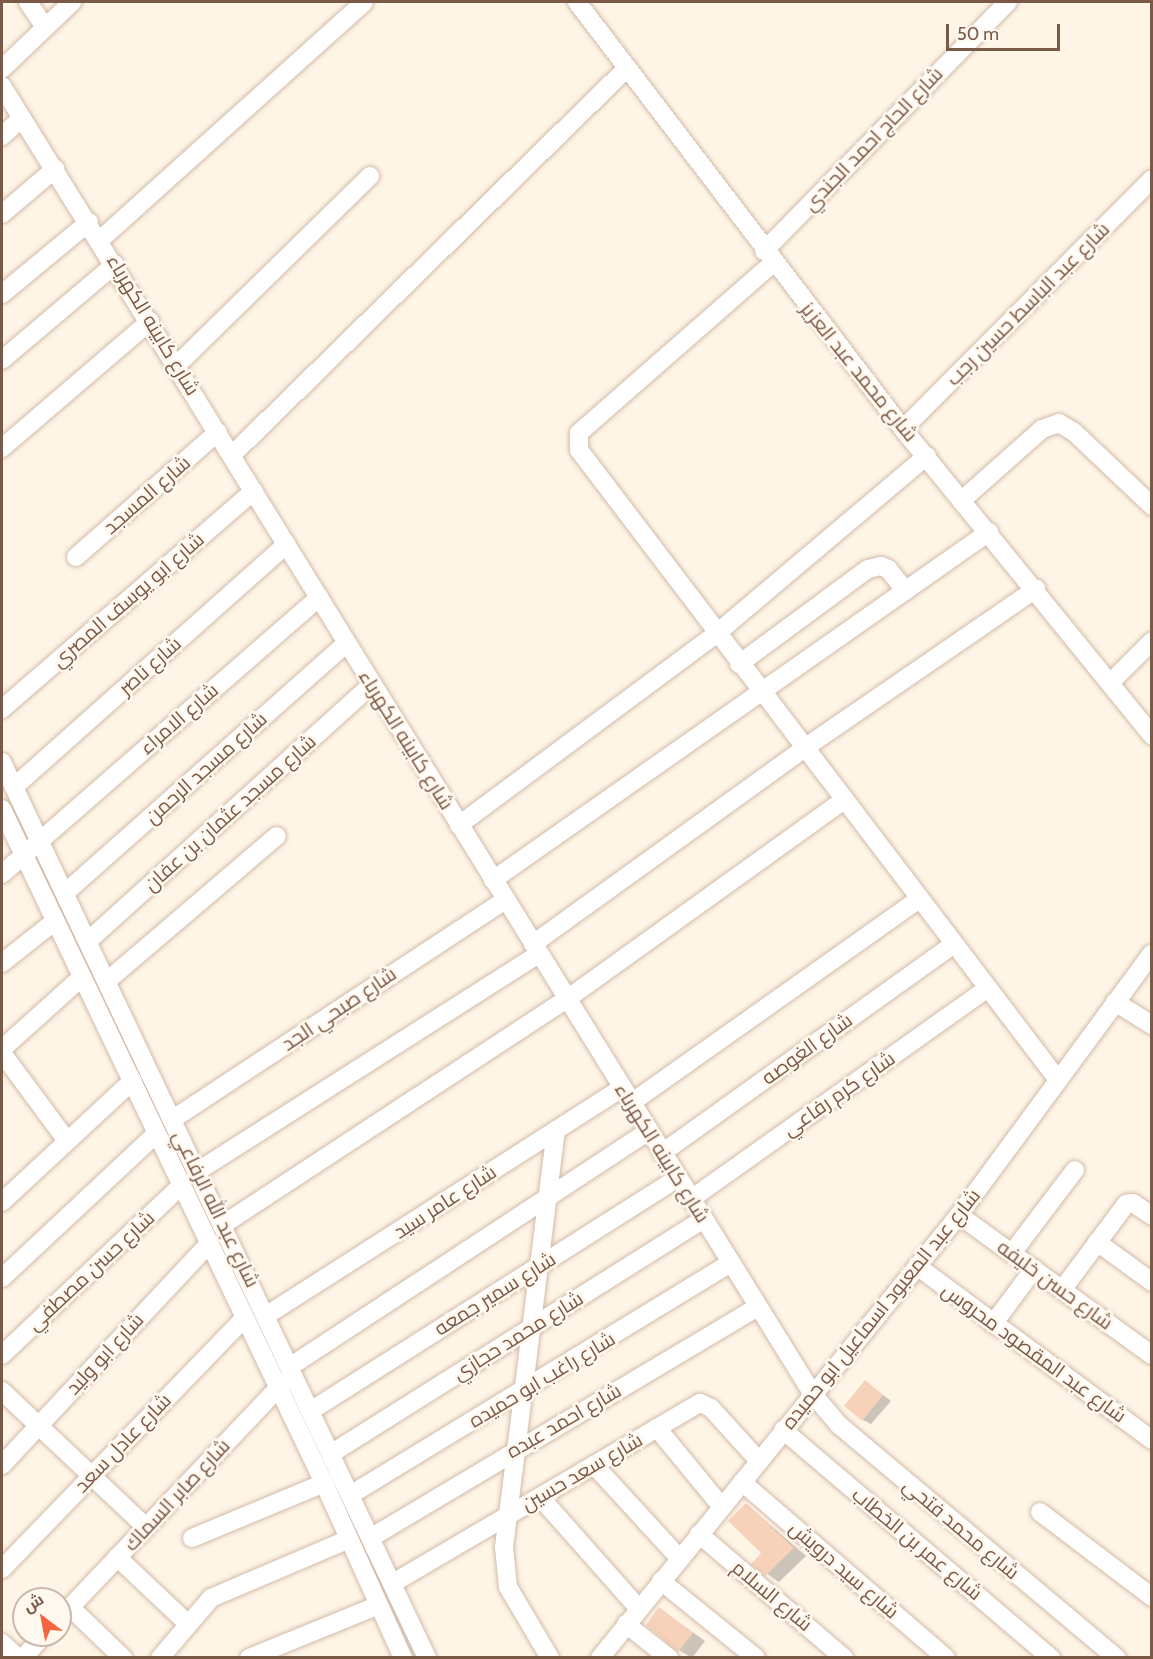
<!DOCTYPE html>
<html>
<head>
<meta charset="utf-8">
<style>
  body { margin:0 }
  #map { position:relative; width:1153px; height:1659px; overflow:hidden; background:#fff5e6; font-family:Cabin,Cairo,sans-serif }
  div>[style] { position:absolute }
  .shadow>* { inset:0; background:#0003 }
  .building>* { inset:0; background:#f7d2ba }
  .roads { filter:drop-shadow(0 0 2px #d2bbaa) drop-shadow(0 0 2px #d2bbaa) }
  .street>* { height:18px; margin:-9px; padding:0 9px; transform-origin:9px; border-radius:9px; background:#fff }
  span { translate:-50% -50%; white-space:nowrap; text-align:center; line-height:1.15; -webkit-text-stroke:5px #fff8ee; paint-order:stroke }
  .street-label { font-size:20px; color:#7b5947 }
  .frame { position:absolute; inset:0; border:3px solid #7b5947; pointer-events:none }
  .north { position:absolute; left:12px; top:1587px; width:60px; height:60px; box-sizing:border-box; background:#fff8ee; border:2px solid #cab8ab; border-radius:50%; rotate:328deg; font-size:16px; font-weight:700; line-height:24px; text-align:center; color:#7b5947 }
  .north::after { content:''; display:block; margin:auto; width:21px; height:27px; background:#f5653e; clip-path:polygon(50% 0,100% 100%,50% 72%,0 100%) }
  .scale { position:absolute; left:946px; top:24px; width:114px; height:27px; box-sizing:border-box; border:3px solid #7b5947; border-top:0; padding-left:8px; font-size:18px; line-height:21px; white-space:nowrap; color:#7b5947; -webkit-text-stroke:4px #fff8ee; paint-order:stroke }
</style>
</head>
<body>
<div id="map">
  <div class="shadow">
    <div style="clip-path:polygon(866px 1382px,891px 1401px,871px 1424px,863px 1420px)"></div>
    <div style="clip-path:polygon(746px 1504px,806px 1556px,779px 1582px,753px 1564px,763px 1553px)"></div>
    <div style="clip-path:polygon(660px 1609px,705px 1641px,692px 1658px,679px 1650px)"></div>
  </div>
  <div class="building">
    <div style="clip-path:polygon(865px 1380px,883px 1395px,862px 1421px,844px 1406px)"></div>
    <div style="clip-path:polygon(746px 1503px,794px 1548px,765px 1576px,751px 1564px,761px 1553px,728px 1521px)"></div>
    <div style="clip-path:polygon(659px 1607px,693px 1633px,678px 1652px,646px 1625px)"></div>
  </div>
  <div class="roads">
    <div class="street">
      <div style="left:28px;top:2px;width:30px;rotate:56deg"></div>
      <div style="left:577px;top:2px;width:537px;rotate:52.64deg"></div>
      <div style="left:903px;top:429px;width:395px;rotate:50.9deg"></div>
      <div style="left:2px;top:69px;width:97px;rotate:-43.7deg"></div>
      <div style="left:2px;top:86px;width:1538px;rotate:58.21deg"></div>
      <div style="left:812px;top:1393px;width:42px;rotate:49.8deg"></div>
      <div style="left:839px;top:1425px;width:363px;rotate:40deg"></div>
      <div style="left:2px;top:136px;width:27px;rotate:-42deg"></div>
      <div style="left:2px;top:214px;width:70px;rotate:-40.3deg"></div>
      <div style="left:100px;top:240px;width:355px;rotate:-42deg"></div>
      <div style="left:764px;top:251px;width:349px;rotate:-45.6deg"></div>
      <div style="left:773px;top:263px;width:258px;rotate:138.8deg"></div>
      <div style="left:579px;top:433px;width:17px;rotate:90deg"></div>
      <div style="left:579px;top:450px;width:791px;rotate:52.75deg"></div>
      <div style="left:2px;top:294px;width:113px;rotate:-39.6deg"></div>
      <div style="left:2px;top:360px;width:148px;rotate:-40.3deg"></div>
      <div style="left:177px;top:365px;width:270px;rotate:-44.4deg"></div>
      <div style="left:903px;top:429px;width:353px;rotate:-45.1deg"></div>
      <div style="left:2px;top:448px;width:195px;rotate:-40.6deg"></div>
      <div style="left:232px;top:455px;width:553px;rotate:-44.41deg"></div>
      <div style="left:961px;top:501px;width:108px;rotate:-41.6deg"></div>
      <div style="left:1042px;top:429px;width:18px;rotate:-19deg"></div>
      <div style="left:1059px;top:423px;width:17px;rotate:31deg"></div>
      <div style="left:1074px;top:432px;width:108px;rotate:43.5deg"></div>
      <div style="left:76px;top:557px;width:189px;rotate:-41.4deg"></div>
      <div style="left:739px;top:664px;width:160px;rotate:-36.4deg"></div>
      <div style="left:868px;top:569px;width:13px;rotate:-13deg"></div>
      <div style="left:881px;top:566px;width:8px;rotate:23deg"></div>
      <div style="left:888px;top:569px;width:28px;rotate:51deg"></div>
      <div style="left:1110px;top:683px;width:59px;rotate:-45deg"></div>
      <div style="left:2px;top:709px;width:333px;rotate:-40.9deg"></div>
      <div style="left:2px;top:762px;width:992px;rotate:64.62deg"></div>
      <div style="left:14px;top:787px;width:365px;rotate:-41.7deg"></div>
      <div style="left:2px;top:809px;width:747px;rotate:64.46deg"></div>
      <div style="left:324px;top:1483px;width:192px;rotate:65.7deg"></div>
      <div style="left:459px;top:825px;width:320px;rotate:-36.6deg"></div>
      <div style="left:716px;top:634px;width:276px;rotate:-40.2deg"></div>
      <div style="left:2px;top:874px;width:421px;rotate:-41.1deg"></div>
      <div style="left:493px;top:880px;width:606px;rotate:-35.05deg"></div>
      <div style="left:65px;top:893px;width:377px;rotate:-41.6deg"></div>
      <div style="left:88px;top:941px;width:383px;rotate:-42.1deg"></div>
      <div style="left:533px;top:944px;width:333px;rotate:-35.8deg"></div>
      <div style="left:803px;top:749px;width:283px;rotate:-34.5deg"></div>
      <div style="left:2px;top:963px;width:68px;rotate:-38.4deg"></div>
      <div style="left:107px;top:981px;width:223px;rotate:-40.5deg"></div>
      <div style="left:1115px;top:1002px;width:44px;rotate:31.9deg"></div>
      <div style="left:2px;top:1049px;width:108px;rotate:-42deg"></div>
      <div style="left:2px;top:1053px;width:109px;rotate:53.5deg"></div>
      <div style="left:631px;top:1103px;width:352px;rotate:-35.3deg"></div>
      <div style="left:173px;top:1119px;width:398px;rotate:-33.4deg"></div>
      <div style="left:662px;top:1153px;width:358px;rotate:-35.6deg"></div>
      <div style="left:198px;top:1171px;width:403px;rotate:-32.5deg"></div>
      <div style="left:691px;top:1199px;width:363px;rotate:-35.4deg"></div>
      <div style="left:2px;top:1202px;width:178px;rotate:-42.9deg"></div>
      <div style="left:959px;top:1215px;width:238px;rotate:36deg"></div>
      <div style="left:224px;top:1224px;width:410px;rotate:-33.3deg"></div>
      <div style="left:567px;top:999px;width:340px;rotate:-35.7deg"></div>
      <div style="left:1097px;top:1242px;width:68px;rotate:36deg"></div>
      <div style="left:1012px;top:1253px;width:104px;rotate:-52.8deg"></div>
      <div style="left:917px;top:1266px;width:292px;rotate:36.5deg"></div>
      <div style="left:2px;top:1278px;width:211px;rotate:-43.1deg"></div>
      <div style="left:1062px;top:1290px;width:107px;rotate:-53.3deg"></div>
      <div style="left:1126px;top:1204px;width:7px;rotate:-8deg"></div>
      <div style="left:1133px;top:1203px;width:23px;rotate:34deg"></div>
      <div style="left:267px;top:1315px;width:421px;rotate:-32.6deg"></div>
      <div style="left:993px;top:1324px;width:69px;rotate:-53.3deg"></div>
      <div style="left:2px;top:1355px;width:246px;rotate:-43.4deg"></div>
      <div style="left:291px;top:1366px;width:428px;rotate:-33.3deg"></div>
      <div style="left:2px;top:1391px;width:198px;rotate:43.4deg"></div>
      <div style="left:312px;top:1410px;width:433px;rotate:-32.4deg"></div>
      <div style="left:657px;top:1428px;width:102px;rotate:50.6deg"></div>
      <div style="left:783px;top:1430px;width:352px;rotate:40.4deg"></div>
      <div style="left:332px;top:1453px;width:439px;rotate:-32.2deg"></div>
      <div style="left:2px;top:1465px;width:303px;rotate:-46.9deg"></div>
      <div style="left:594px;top:1465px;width:127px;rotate:47.5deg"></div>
      <div style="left:742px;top:1482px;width:269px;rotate:40.8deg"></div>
      <div style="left:352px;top:1494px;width:444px;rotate:-31.4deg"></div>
      <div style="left:540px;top:1497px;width:149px;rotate:48.5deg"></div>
      <div style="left:1040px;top:1512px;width:141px;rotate:37.2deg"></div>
      <div style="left:699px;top:1534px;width:191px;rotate:40.5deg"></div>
      <div style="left:372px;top:1537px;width:449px;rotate:-30.8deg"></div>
      <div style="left:192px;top:1538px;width:143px;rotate:-22.6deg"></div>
      <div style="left:117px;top:1557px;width:98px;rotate:43.3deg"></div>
      <div style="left:2px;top:1569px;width:349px;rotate:-46deg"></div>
      <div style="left:661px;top:1581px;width:122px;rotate:39deg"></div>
      <div style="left:393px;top:1583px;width:356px;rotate:-30.4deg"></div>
      <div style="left:700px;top:1403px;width:12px;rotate:24deg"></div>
      <div style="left:711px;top:1408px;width:72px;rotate:47.8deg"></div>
      <div style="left:70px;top:1607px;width:74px;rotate:43.9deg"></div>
      <div style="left:60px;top:1618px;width:325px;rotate:-46.5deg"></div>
      <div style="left:626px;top:1624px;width:55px;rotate:38.3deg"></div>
      <div style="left:2px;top:1643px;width:22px;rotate:43deg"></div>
      <div style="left:23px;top:1658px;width:31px;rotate:-48deg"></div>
      <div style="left:160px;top:1658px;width:79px;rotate:-49.6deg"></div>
      <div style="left:211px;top:1598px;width:150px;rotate:-23.1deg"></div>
      <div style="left:249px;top:1658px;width:140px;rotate:-22.2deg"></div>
      <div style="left:550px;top:1658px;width:82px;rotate:-120.6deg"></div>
      <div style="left:508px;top:1587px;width:40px;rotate:-95.7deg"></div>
      <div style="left:504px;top:1547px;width:420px;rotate:-82.9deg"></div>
      <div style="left:600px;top:1658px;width:570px;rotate:-50.98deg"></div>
      <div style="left:959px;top:1215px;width:325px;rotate:-53.6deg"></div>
    </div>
  </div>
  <div class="street-label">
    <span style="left:873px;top:139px;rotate:-46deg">شارع الحاج احمد الجندي</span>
    <span style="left:1028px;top:304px;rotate:-45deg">شارع عبد الباسط حسين رجب</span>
    <span style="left:153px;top:325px;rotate:59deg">شارع كابينه الكهرباء</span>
    <span style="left:859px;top:372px;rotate:51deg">شارع محمد عبد العزيز</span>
    <span style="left:147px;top:495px;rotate:-41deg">شارع المسجد</span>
    <span style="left:128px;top:600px;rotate:-41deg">شارع ابو يوسف المصري</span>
    <span style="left:150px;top:666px;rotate:-42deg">شارع ناصر</span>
    <span style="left:179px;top:719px;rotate:-41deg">شارع الامراء</span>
    <span style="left:406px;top:740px;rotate:58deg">شارع كابينه الكهرباء</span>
    <span style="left:206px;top:768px;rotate:-42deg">شارع مسجد الرحمن</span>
    <span style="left:230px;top:813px;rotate:-42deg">شارع مسجد عثمان بن عفان</span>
    <span style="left:339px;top:1009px;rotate:-34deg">شارع صبحي الجد</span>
    <span style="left:807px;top:1049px;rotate:-36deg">شارع الغوصه</span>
    <span style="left:839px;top:1094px;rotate:-35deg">شارع كرم رفاعي</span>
    <span style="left:662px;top:1153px;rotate:58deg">شارع كابينه الكهرباء</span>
    <span style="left:445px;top:1202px;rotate:-33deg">شارع عامر سيد</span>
    <span style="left:216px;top:1209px;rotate:64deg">شارع عبد الله الرفاعي</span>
    <span style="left:91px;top:1271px;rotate:-43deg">شارع حسن مصطفي</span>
    <span style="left:1055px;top:1285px;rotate:36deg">شارع حسن خليفه</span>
    <span style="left:495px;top:1294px;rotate:-32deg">شارع سمير جمعه</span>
    <span style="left:881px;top:1309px;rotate:-51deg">شارع عبد المعبود اسماعيل ابو حميده</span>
    <span style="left:518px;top:1336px;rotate:-32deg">شارع محمد حجازي</span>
    <span style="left:1034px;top:1353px;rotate:36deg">شارع عبد المقصود محروس</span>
    <span style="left:105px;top:1354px;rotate:-47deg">شارع ابو وليد</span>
    <span style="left:542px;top:1380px;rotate:-31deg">شارع راغب ابو حميده</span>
    <span style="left:564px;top:1421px;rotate:-30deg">شارع احمد عبده</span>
    <span style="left:123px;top:1443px;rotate:-46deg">شارع عادل سعد</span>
    <span style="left:582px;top:1472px;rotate:-30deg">شارع سعد حسين</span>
    <span style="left:177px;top:1495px;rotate:-47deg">شارع صابر السماك</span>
    <span style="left:961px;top:1529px;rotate:40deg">شارع محمد فتحي</span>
    <span style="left:917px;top:1544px;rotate:40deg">شارع عمر بن الخطاب</span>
    <span style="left:844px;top:1570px;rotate:41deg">شارع سيد درويش</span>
    <span style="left:772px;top:1596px;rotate:40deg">شارع السلام</span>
  </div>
  <div class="frame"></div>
  <div class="north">ش</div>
  <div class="scale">50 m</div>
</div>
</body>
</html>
